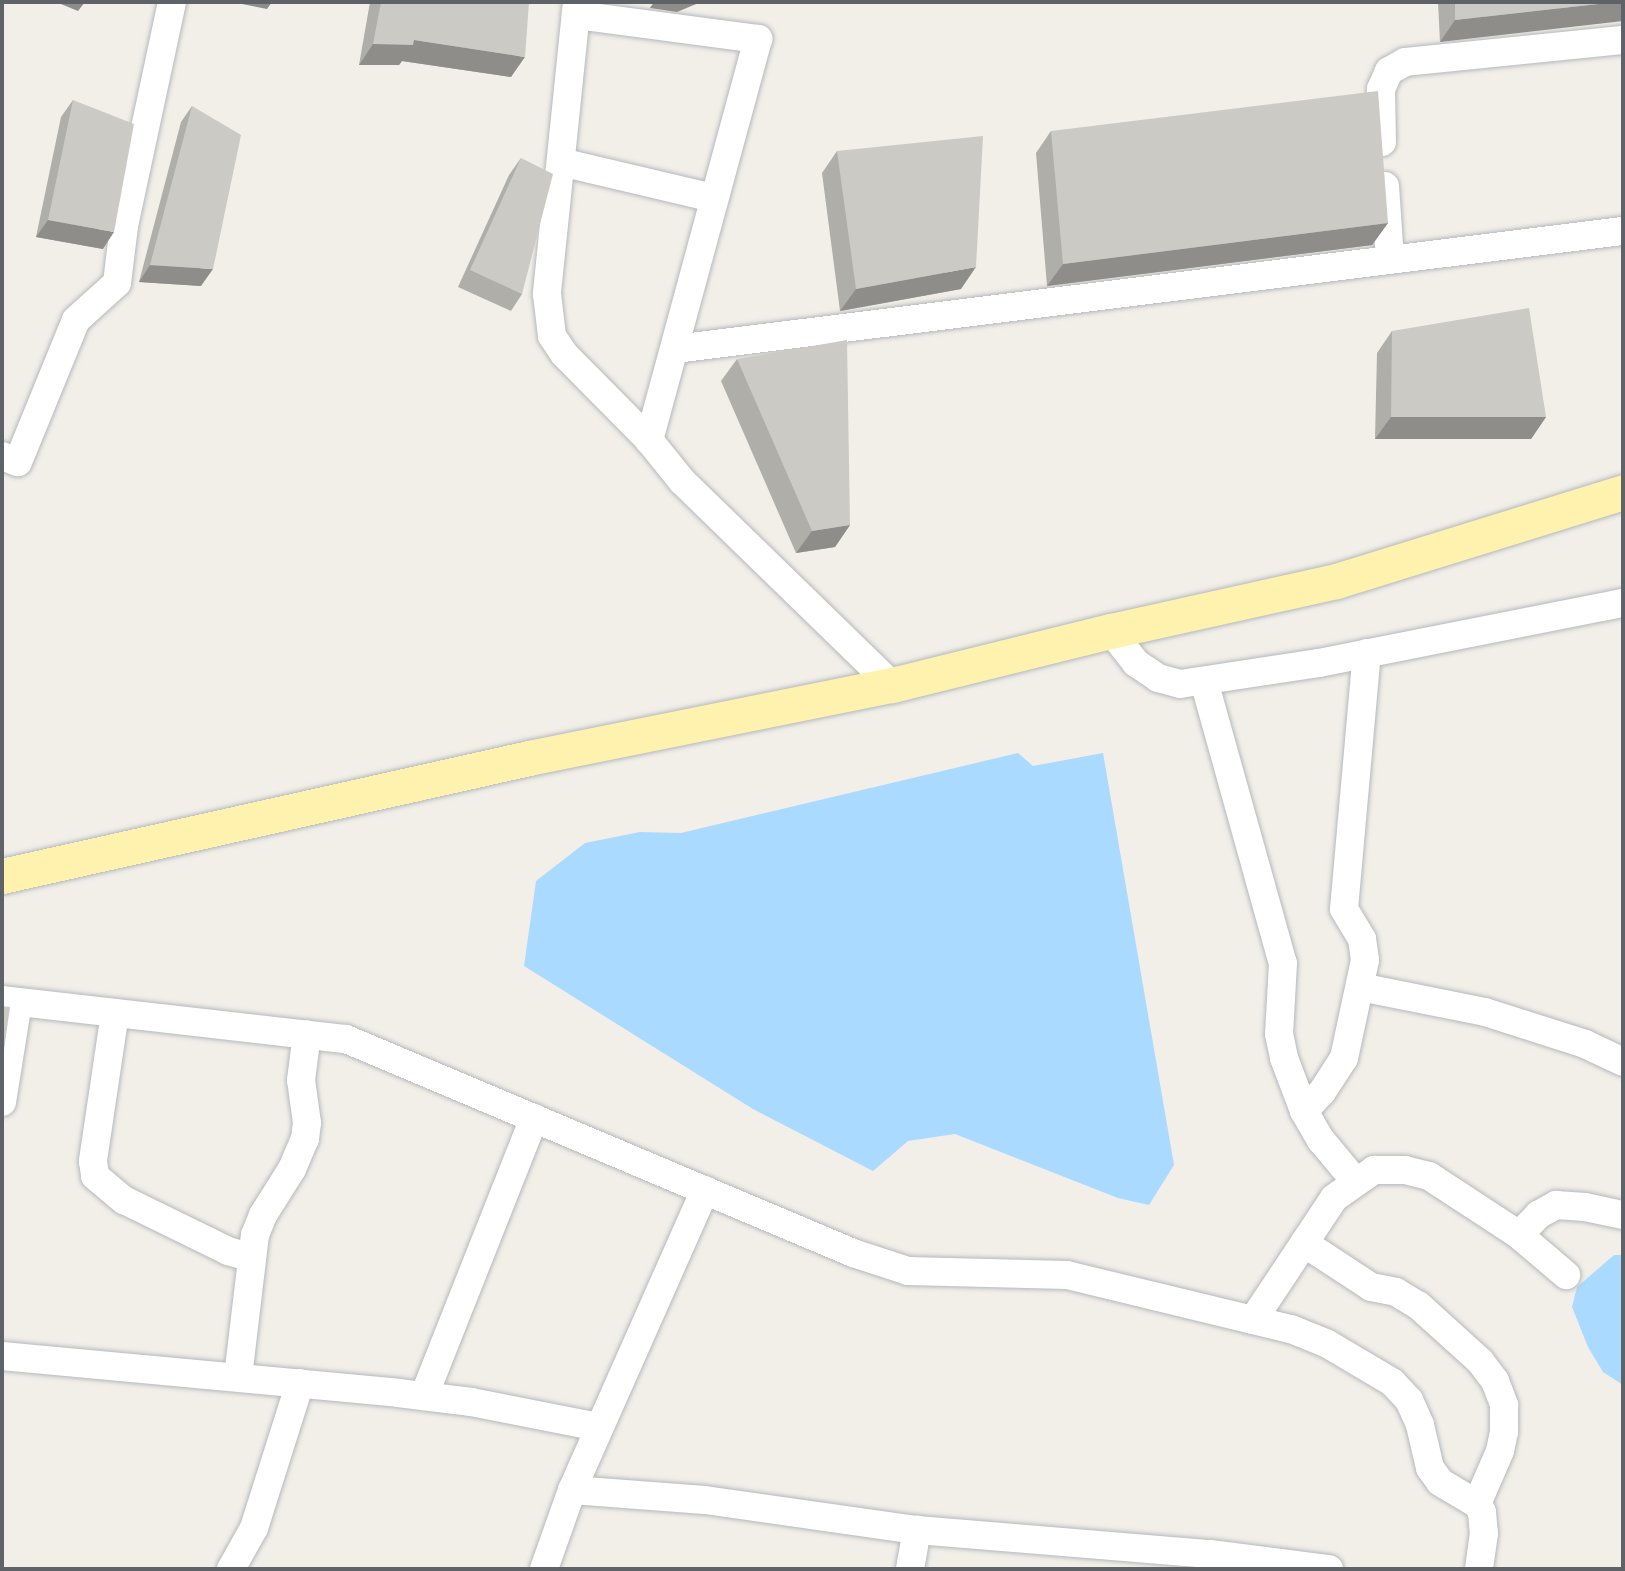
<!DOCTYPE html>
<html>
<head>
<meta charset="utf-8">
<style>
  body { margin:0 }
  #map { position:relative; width:1625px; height:1571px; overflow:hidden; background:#f1efe8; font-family:"IBM Plex Sans",sans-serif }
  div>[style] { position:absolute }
  .water>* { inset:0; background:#aadaff }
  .roads { filter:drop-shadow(0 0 2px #b5b8bc) drop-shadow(0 0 2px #b5b8bc) }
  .minor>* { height:28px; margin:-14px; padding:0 14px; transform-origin:14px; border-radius:14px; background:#fff }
  .major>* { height:35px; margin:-17.5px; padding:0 17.5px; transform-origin:17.5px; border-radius:17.5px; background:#fff2af }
  .wall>* { inset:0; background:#afaea9 }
  .shaded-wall>* { inset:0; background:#8f8d8a }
  .building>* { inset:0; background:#cccac5 }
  span { translate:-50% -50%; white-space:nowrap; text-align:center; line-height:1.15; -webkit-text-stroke:6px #fff; paint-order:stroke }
  .frame { position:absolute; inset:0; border:4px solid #5f6368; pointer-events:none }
</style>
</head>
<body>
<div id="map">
  <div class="water">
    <div style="clip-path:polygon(1018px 753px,1033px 766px,1103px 753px,1174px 1165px,1149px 1205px,1118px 1198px,955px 1134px,908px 1141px,873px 1171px,753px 1109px,524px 966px,536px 881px,585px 843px,640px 832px,681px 833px)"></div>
    <div style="clip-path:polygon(1614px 1255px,1623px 1255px,1623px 1385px,1603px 1372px,1588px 1347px,1572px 1307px,1577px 1287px)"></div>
  </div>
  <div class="roads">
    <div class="minor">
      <div style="left:577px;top:2px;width:294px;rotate:95.9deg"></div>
      <div style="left:547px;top:294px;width:42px;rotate:83.2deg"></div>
      <div style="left:552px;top:336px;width:22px;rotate:56deg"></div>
      <div style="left:564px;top:354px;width:121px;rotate:45.3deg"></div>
      <div style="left:649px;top:440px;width:53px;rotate:51.2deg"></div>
      <div style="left:682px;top:481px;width:293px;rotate:44.2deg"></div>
      <div style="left:576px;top:15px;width:184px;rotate:7.5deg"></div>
      <div style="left:758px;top:39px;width:416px;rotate:105.2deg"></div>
      <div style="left:1382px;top:142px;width:53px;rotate:-91.1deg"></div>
      <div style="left:1381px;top:89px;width:20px;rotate:-66deg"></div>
      <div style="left:1389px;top:71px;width:18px;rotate:-29deg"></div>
      <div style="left:1405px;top:62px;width:219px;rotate:-5.8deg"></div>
      <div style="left:561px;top:162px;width:156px;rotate:13.3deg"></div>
      <div style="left:1385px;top:186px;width:74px;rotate:86.1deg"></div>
      <div style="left:675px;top:349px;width:955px;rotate:-7.1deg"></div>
      <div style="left:2px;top:456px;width:17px;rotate:21deg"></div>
      <div style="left:18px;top:462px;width:153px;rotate:-67.8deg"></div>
      <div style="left:76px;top:320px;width:55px;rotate:-42.1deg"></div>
      <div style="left:117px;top:283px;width:57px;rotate:-83deg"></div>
      <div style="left:124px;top:226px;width:229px;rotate:-77.9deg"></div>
      <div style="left:1111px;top:631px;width:41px;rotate:52deg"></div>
      <div style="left:1136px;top:663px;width:27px;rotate:34deg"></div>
      <div style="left:1158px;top:678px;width:23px;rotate:15deg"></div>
      <div style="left:1180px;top:684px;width:141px;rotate:-8.6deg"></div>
      <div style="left:1319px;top:663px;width:310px;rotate:-11.2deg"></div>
      <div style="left:1204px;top:681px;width:293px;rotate:74.4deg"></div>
      <div style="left:1283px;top:963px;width:71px;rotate:93.2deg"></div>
      <div style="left:1279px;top:1034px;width:25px;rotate:78deg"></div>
      <div style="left:1284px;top:1058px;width:57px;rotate:69.3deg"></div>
      <div style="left:1304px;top:1111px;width:34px;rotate:60deg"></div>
      <div style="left:1321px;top:1140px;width:53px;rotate:50.3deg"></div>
      <div style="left:1360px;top:987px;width:127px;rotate:11.3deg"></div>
      <div style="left:1485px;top:1012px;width:105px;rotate:17.7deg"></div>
      <div style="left:1585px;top:1044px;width:42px;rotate:25.3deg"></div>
      <div style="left:2px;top:1000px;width:346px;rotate:6.5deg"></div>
      <div style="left:346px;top:1039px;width:550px;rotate:22.88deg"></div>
      <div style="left:853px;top:1253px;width:58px;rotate:18.1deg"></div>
      <div style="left:908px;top:1271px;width:159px;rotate:1.4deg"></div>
      <div style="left:1067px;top:1275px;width:230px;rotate:13.6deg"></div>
      <div style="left:1291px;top:1329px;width:38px;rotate:22deg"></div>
      <div style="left:1326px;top:1343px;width:77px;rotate:30.6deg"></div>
      <div style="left:1392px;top:1382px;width:25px;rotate:47deg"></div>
      <div style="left:1409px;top:1400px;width:27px;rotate:66deg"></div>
      <div style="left:1420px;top:1425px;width:44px;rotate:76.9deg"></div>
      <div style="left:1430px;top:1468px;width:17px;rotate:54deg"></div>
      <div style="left:1440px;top:1482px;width:43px;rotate:30.7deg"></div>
      <div style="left:1477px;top:1504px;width:9px;rotate:58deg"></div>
      <div style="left:1482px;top:1512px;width:21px;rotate:85deg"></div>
      <div style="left:1484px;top:1533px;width:36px;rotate:98deg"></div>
      <div style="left:115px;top:1013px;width:150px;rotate:98.5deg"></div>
      <div style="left:93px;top:1161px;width:15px;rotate:82deg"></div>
      <div style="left:95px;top:1176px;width:38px;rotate:40deg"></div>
      <div style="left:124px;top:1200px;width:116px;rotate:26.1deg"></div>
      <div style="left:228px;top:1251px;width:25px;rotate:16deg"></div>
      <div style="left:2px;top:1102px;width:101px;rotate:-80.9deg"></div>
      <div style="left:1304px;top:1111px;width:26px;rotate:-47deg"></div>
      <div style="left:1322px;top:1092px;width:40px;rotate:-57.1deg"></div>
      <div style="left:1344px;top:1058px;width:100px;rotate:-77.9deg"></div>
      <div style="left:1365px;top:960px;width:21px;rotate:-98deg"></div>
      <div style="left:1362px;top:939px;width:35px;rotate:-121deg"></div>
      <div style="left:1344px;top:909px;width:257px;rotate:-84.9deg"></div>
      <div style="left:1519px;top:1235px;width:28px;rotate:-46deg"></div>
      <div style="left:1538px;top:1215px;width:21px;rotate:-29deg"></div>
      <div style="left:1556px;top:1205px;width:29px;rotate:4deg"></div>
      <div style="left:1585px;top:1207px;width:39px;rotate:12deg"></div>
      <div style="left:1304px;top:1243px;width:80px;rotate:33.3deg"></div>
      <div style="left:1371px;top:1287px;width:25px;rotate:11deg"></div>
      <div style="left:1396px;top:1292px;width:26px;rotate:31deg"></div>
      <div style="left:1418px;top:1305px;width:84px;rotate:42.1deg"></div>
      <div style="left:1480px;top:1361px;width:25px;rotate:53deg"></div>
      <div style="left:1495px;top:1381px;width:26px;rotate:69deg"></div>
      <div style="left:1504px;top:1405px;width:27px;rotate:90deg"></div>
      <div style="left:1504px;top:1432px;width:19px;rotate:102deg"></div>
      <div style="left:1500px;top:1451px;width:58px;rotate:113.5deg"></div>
      <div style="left:1253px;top:1320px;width:146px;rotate:-56.4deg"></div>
      <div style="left:1334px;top:1198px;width:49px;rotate:-35deg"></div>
      <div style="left:1374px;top:1170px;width:31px"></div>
      <div style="left:1405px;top:1170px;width:25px;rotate:14deg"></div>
      <div style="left:1429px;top:1176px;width:108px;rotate:33.2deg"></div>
      <div style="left:1519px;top:1235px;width:62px;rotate:40.4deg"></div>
      <div style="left:2px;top:1356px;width:398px;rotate:5.3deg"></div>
      <div style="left:398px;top:1393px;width:74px;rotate:7deg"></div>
      <div style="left:471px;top:1402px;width:130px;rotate:11.1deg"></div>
      <div style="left:238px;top:1377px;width:143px;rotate:-83.2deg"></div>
      <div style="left:255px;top:1235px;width:22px;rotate:-68deg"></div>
      <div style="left:263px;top:1215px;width:54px;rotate:-57.8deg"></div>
      <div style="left:292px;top:1169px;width:33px;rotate:-67deg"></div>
      <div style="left:305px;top:1139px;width:16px;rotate:-83deg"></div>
      <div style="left:307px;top:1123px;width:43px;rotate:-97.9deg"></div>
      <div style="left:301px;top:1080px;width:46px;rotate:-82.6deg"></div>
      <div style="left:424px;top:1396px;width:299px;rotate:-68.4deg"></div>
      <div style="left:572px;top:1490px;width:133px;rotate:4.3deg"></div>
      <div style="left:705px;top:1500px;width:214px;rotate:8.1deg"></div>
      <div style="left:917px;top:1530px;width:294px;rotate:4.7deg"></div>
      <div style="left:1210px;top:1554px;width:120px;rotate:7.2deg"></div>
      <div style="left:231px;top:1569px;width:47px;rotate:-60.7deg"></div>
      <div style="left:254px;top:1528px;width:152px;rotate:-72.4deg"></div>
      <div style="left:544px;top:1569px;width:84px;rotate:-70.5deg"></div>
      <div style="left:572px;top:1490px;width:328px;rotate:-66.1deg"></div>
      <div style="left:910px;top:1569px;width:40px;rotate:-80deg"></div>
    </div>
    <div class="major">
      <div style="left:2px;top:876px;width:540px;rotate:-12.62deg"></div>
      <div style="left:529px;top:758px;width:370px;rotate:-11.4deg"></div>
      <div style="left:892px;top:685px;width:226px;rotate:-13.9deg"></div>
      <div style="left:1111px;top:631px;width:230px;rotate:-12.5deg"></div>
      <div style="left:1336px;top:581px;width:300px;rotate:-17.2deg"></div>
    </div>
  </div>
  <div class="wall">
    <div style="clip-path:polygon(370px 2px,529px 2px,511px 77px,402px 61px,399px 65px,359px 65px)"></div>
    <div style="clip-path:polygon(1438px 2px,1623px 2px,1440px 42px)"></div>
    <div style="clip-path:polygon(73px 100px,103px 249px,36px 237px,61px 117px)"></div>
    <div style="clip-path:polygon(192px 106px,201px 286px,139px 282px,181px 122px)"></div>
    <div style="clip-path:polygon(1051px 131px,1388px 223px,1372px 245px,1047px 286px,1036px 153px)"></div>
    <div style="clip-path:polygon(837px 151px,961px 289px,840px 311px,822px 173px)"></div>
    <div style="clip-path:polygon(521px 158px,522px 294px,511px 311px,458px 287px,509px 175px)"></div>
    <div style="clip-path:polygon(1392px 331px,1546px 417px,1531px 439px,1375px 439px,1377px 353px)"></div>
    <div style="clip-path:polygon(737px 359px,850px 525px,835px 547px,796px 553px,721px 381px)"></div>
  </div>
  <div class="shaded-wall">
    <div style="clip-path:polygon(56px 2px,85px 2px,78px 11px)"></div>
    <div style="clip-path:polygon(232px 2px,272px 2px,267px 9px)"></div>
    <div style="clip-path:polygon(654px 2px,701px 2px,677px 12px,650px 8px)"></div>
    <div style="clip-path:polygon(1616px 2px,1623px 2px,1623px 21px,1440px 42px,1455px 20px)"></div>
    <div style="clip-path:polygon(414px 40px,525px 57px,511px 77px,402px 61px,399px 65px,359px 65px,373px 44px)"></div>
    <div style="clip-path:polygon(48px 220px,114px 232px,103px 249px,36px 237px)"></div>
    <div style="clip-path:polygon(1388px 223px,1372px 245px,1047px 286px,1063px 264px)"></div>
    <div style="clip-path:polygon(150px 265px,213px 269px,201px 286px,139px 282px)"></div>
    <div style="clip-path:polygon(976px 267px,961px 289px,840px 311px,856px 289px)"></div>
    <div style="clip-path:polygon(1391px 417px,1546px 417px,1531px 439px,1375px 439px)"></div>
    <div style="clip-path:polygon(850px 525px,835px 547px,796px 553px,812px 531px)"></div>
  </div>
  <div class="building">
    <div style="clip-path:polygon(381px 2px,529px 2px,525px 57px,414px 40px,413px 45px,373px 44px)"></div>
    <div style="clip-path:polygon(1455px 2px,1616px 2px,1455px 20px)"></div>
    <div style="clip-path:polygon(1378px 91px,1388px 223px,1063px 264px,1051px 131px)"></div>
    <div style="clip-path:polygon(73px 100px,134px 124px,114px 232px,48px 220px)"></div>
    <div style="clip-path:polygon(192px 106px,241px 135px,213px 269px,150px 265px)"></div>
    <div style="clip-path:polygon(983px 136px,976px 267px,856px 289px,837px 151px)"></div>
    <div style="clip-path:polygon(521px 158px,553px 174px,522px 294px,470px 270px)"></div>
    <div style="clip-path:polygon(1529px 308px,1546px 417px,1391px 417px,1392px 331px)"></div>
    <div style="clip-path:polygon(847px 340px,850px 525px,812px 531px,737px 359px)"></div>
    <div style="clip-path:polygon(2px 1006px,10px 1007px,2px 1064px)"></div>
  </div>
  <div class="frame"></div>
</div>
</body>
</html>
